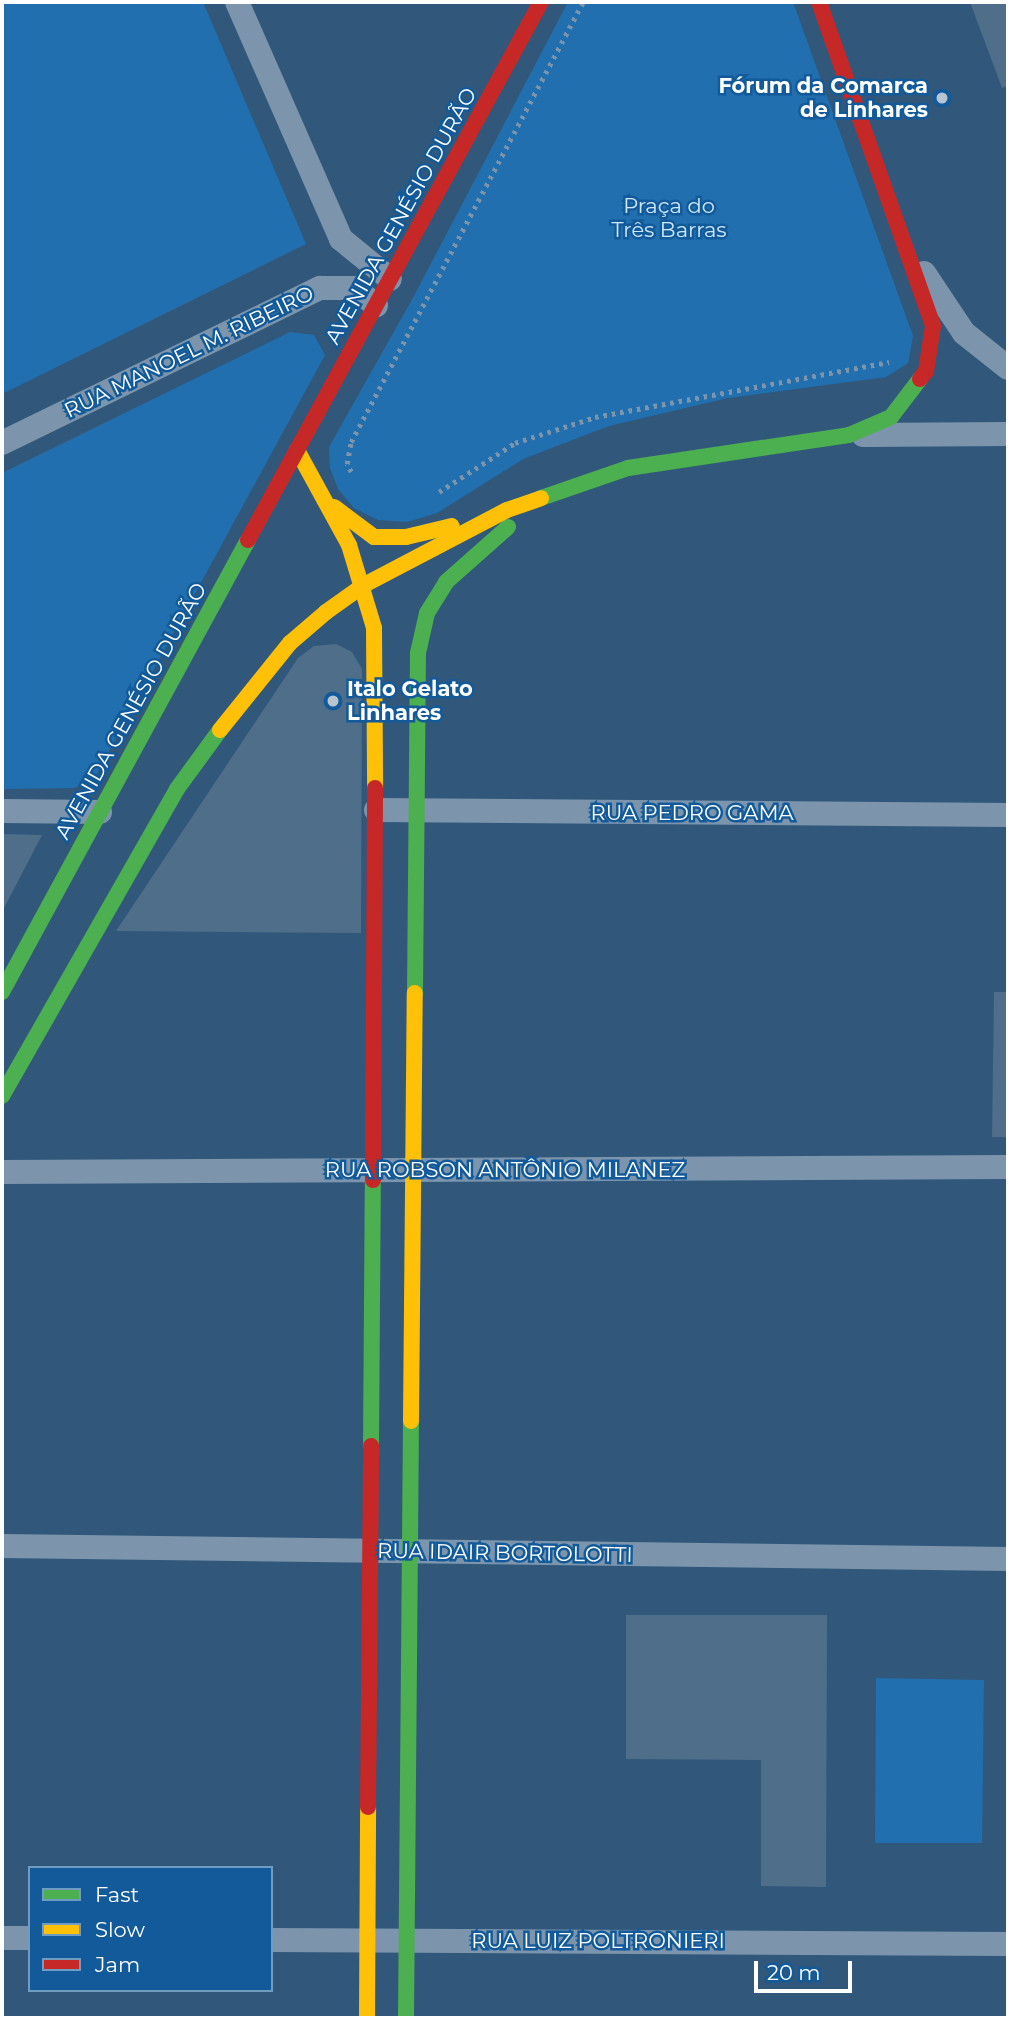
<!DOCTYPE html>
<html>
<head>
<meta charset="utf-8">
<style>
  body { margin:0 }
  #map { position:relative; width:1010px; height:2020px; overflow:hidden; background:#31587b; font-family:Montserrat,sans-serif }
  div>[style] { position:absolute }
  .green>* { inset:0; background:#226faf }
  .building>* { inset:0; background:#4f6e89 }
  .path>* { height:4.5px; margin-top:-2.25px; transform-origin:0; background:repeating-linear-gradient(90deg,#7c95ad 0 3.5px,transparent 0 8.5px) }
  .street>* { height:24px; margin:-12px; padding:0 12px; transform-origin:12px; border-radius:12px; background:#7c95ad }
  .fast>* { height:16px; margin:-8px; padding:0 8px; transform-origin:8px; border-radius:8px; background:#4caf50 }
  .slow>* { height:16px; margin:-8px; padding:0 8px; transform-origin:8px; border-radius:8px; background:#ffc107 }
  .jam>* { height:16px; margin:-8px; padding:0 8px; transform-origin:8px; border-radius:8px; background:#c62828 }
  .dots>* { width:19px; height:19px; translate:-50% -50%; box-sizing:border-box; border:4px solid #125a9a; border-radius:50% }
  span { translate:-50% -50%; white-space:nowrap; text-align:center; line-height:1.15; -webkit-text-stroke:5px #125a9a; paint-order:stroke }
  .poi-label { font-size:21px; color:#fff; font-weight:700 }
  .right { translate:-100% -50%; text-align:right }
  .left { translate:0 -50%; text-align:left }
  .park-label { font-size:21px; color:#cde8fe }
  .street-label { font-size:21px; color:#fff }
  .frame { position:absolute; inset:0; border:4px solid #fff; pointer-events:none }
  .legend { position:absolute; left:28px; top:1866px; width:245px; height:126px; box-sizing:border-box; background:#125a9a; border:2px solid #719cc2; margin:0; padding:9px 12px; list-style:none; font-size:21px; color:#fff }
  .legend li { display:flex; align-items:center; gap:14px; height:35px }
  .legend b { width:35px; border:2px solid #719cc2 }
  .scale { position:absolute; left:754px; top:1961px; width:98px; height:32px; box-sizing:border-box; border:4px solid #fff; border-top:0; padding-left:9px; font-size:21px; line-height:24px; white-space:nowrap; color:#fff; -webkit-text-stroke:5px #125a9a; paint-order:stroke }
</style>
</head>
<body>
<div id="map">
  <div class="green">
    <div style="clip-path:polygon(2px 2px,203px 2px,306px 244px,2px 394px)"></div>
    <div style="clip-path:polygon(568px 2px,793px 2px,913px 336px,908px 363px,886px 377px,728px 398px,609px 426px,523px 459px,437px 513px,407px 522px,378px 520px,354px 508px,338px 489px,330px 468px,329px 447px,414px 296px)"></div>
    <div style="clip-path:polygon(290px 332px,314px 335px,325px 355px,95px 777px,75px 788px,2px 789px,2px 473px)"></div>
    <div style="clip-path:polygon(876px 1678px,984px 1680px,982px 1843px,875px 1843px)"></div>
  </div>
  <div class="building">
    <div style="clip-path:polygon(970px 2px,1008px 2px,1008px 86px,1002px 88px)"></div>
    <div style="clip-path:polygon(336px 644px,352px 652px,362px 669px,361px 933px,116px 931px,298px 658px,314px 646px)"></div>
    <div style="clip-path:polygon(2px 834px,42px 835px,2px 912px)"></div>
    <div style="clip-path:polygon(994px 992px,1008px 992px,1008px 1137px,992px 1137px)"></div>
    <div style="clip-path:polygon(626px 1615px,827px 1615px,826px 1887px,761px 1886px,761px 1760px,626px 1759px)"></div>
  </div>
  <div class="path">
    <div style="left:351px;top:472px;width:9px;rotate:-117deg"></div>
    <div style="left:347px;top:464px;width:22px;rotate:-80deg"></div>
    <div style="left:351px;top:442px;width:497px;rotate:-62.2deg"></div>
    <div style="left:439px;top:492px;width:90px;rotate:-32.8deg"></div>
    <div style="left:515px;top:443px;width:84px;rotate:-18deg"></div>
    <div style="left:595px;top:417px;width:299px;rotate:-10.6deg"></div>
  </div>
  <div class="street">
    <div style="left:237px;top:2px;width:259px;rotate:66.3deg"></div>
    <div style="left:341px;top:239px;width:63px;rotate:39.2deg"></div>
    <div style="left:924px;top:273px;width:72px;rotate:56.3deg"></div>
    <div style="left:964px;top:333px;width:56px;rotate:38.5deg"></div>
    <div style="left:863px;top:435px;width:145px;rotate:-0.4deg"></div>
    <div style="left:2px;top:443px;width:354px;rotate:-26deg"></div>
    <div style="left:320px;top:288px;width:34px"></div>
    <div style="left:354px;top:288px;width:28px;rotate:38deg"></div>
    <div style="left:376px;top:810px;width:632px;rotate:0.45deg"></div>
    <div style="left:2px;top:811px;width:98px;rotate:0.6deg"></div>
    <div style="left:2px;top:1172px;width:1006px;rotate:-0.28deg"></div>
    <div style="left:2px;top:1546px;width:1006px;rotate:0.74deg"></div>
    <div style="left:2px;top:1938px;width:28px"></div>
    <div style="left:271px;top:1940px;width:737px;rotate:0.31deg"></div>
  </div>
  <div class="fast">
    <div style="left:541px;top:498px;width:92px;rotate:-19deg"></div>
    <div style="left:628px;top:468px;width:223px;rotate:-8.5deg"></div>
    <div style="left:849px;top:435px;width:46px;rotate:-23.2deg"></div>
    <div style="left:891px;top:417px;width:48px;rotate:-52.7deg"></div>
    <div style="left:2px;top:992px;width:515px;rotate:-61.44deg"></div>
    <div style="left:415px;top:993px;width:340px;rotate:-89.5deg"></div>
    <div style="left:418px;top:653px;width:41px;rotate:-77.3deg"></div>
    <div style="left:427px;top:613px;width:36px;rotate:-58deg"></div>
    <div style="left:446px;top:582px;width:83px;rotate:-41.6deg"></div>
    <div style="left:2px;top:1096px;width:353px;rotate:-60.3deg"></div>
    <div style="left:177px;top:789px;width:73px;rotate:-53.9deg"></div>
    <div style="left:371px;top:1446px;width:266px;rotate:-89.6deg"></div>
    <div style="left:406px;top:2018px;width:597px;rotate:-89.52deg"></div>
  </div>
  <div class="slow">
    <div style="left:297px;top:450px;width:108px;rotate:61.3deg"></div>
    <div style="left:349px;top:545px;width:87px;rotate:73.2deg"></div>
    <div style="left:374px;top:628px;width:160px;rotate:89.6deg"></div>
    <div style="left:334px;top:507px;width:50px;rotate:36.9deg"></div>
    <div style="left:374px;top:537px;width:32px"></div>
    <div style="left:406px;top:537px;width:47px;rotate:-13.4deg"></div>
    <div style="left:220px;top:730px;width:112px;rotate:-51.2deg"></div>
    <div style="left:290px;top:643px;width:48px;rotate:-40.7deg"></div>
    <div style="left:326px;top:612px;width:47px;rotate:-35.4deg"></div>
    <div style="left:364px;top:585px;width:161px;rotate:-27.7deg"></div>
    <div style="left:507px;top:510px;width:36px;rotate:-19deg"></div>
    <div style="left:411px;top:1421px;width:428px;rotate:-89.5deg"></div>
    <div style="left:367px;top:2018px;width:211px;rotate:-89.7deg"></div>
  </div>
  <div class="jam">
    <div style="left:819px;top:2px;width:343px;rotate:70.6deg"></div>
    <div style="left:933px;top:326px;width:46px;rotate:98.8deg"></div>
    <div style="left:926px;top:371px;width:10px;rotate:127deg"></div>
    <div style="left:248px;top:540px;width:613px;rotate:-61.43deg"></div>
    <div style="left:373px;top:1180px;width:392px;rotate:-89.7deg"></div>
    <div style="left:368px;top:1807px;width:361px;rotate:-89.5deg"></div>
  </div>
  <div class="dots">
    <div style="left:942px;top:98px;background:#b7c5d1"></div>
    <div style="left:333px;top:701px;background:#b7c5d1"></div>
  </div>
  <div class="poi-label">
    <span class="right" style="left:928px;top:98px">Fórum da Comarca<br>de Linhares</span>
    <span class="left" style="left:347px;top:701px">Italo Gelato<br>Linhares</span>
  </div>
  <div class="park-label">
    <span style="left:669px;top:218px">Praça do<br>Três Barras</span>
  </div>
  <div class="street-label">
    <span style="left:401px;top:216px;rotate:-61deg">AVENIDA GENÉSIO DURÃO</span>
    <span style="left:189px;top:352px;rotate:-26deg">RUA MANOEL M. RIBEIRO</span>
    <span style="left:131px;top:711px;rotate:-61deg">AVENIDA GENÉSIO DURÃO</span>
    <span style="left:692px;top:813px">RUA PEDRO GAMA</span>
    <span style="left:505px;top:1170px">RUA ROBSON ANTÔNIO MILANEZ</span>
    <span style="left:505px;top:1553px;rotate:1deg">RUA IDAIR BORTOLOTTI</span>
    <span style="left:598px;top:1941px">RUA LUIZ POLTRONIERI</span>
  </div>
  <div class="frame"></div>
  <ul class="legend">
  <li><b style="height:9px;background:#4caf50"></b>Fast</li>
  <li><b style="height:9px;background:#ffc107"></b>Slow</li>
  <li><b style="height:9px;background:#c62828"></b>Jam</li>
  </ul>
  <div class="scale">20 m</div>
</div>
</body>
</html>
